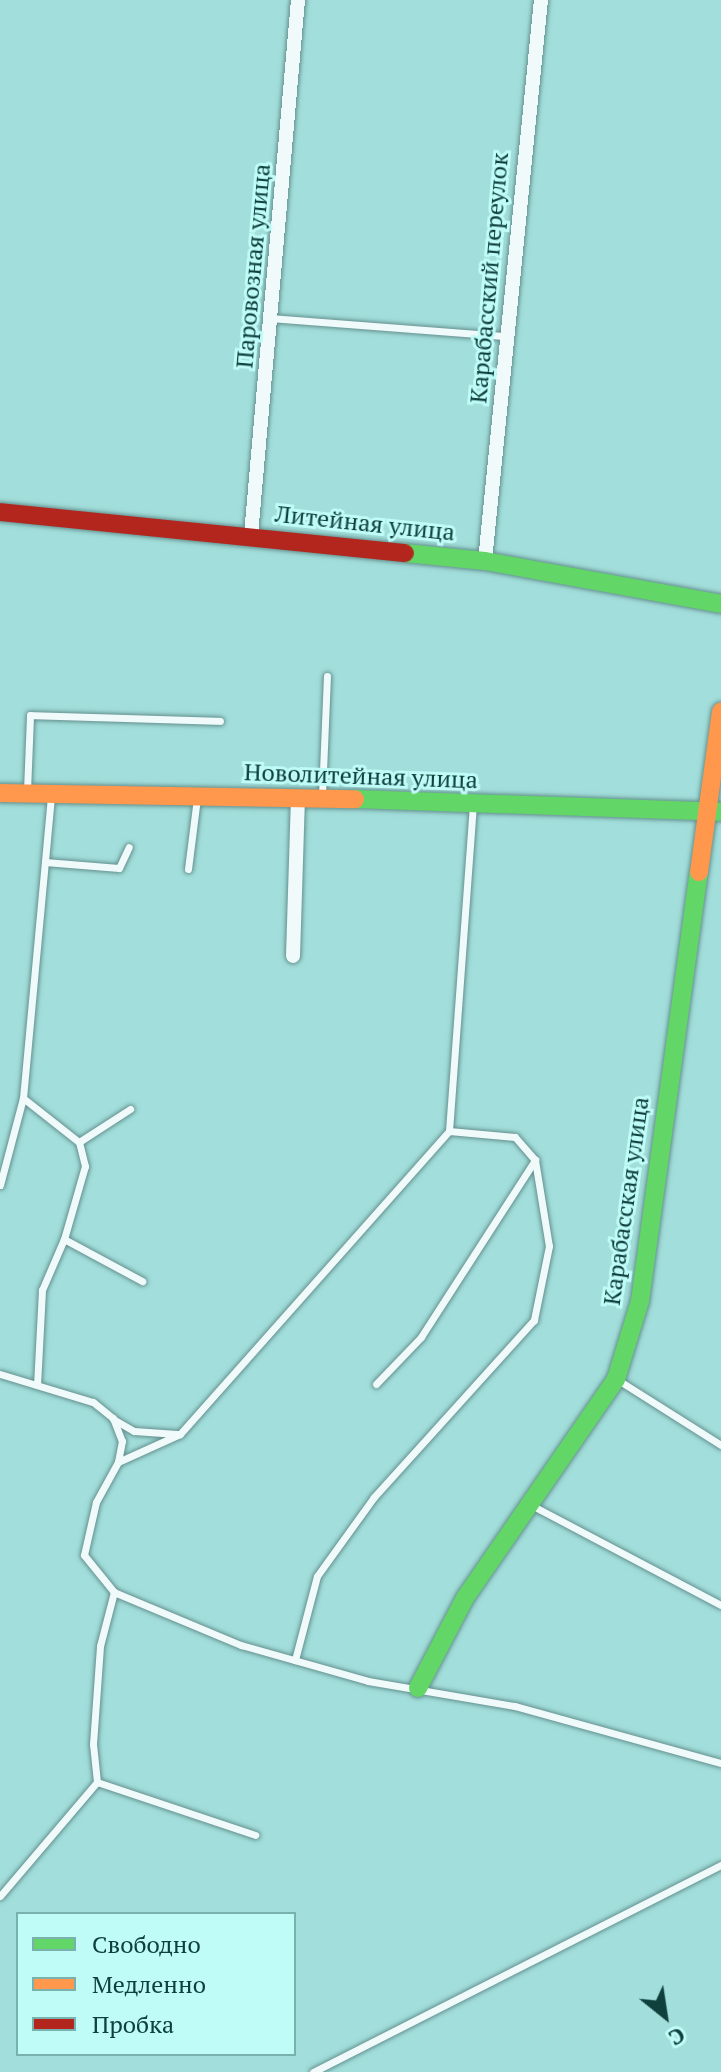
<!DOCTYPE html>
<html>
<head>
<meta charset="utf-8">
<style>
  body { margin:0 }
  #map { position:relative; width:721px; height:2072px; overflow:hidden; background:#a2dedb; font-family:"PT Serif",serif }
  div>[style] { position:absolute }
  .roads { filter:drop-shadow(0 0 2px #64918f) drop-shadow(0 0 2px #64918f) }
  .lane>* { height:7px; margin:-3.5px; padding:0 3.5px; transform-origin:3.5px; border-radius:3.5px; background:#f1fafa }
  .street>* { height:14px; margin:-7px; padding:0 7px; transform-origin:7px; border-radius:7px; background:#f1fafa }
  .fast>* { height:18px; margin:-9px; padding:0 9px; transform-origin:9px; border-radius:9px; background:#63d668 }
  .slow>* { height:18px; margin:-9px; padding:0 9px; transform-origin:9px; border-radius:9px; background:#ff974d }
  .jam>* { height:18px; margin:-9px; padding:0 9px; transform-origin:9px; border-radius:9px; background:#b3261e }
  span { translate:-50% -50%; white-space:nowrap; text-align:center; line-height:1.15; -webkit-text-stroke:6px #bffcf8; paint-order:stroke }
  .street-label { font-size:24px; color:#0f403e }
  .legend { position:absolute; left:16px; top:1912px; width:280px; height:144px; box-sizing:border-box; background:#bffcf8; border:2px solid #79b1ae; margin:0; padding:10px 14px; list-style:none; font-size:24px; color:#0f403e }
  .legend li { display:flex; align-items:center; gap:16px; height:40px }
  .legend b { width:40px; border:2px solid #79b1ae }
  .north { position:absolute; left:625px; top:1976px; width:80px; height:80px; -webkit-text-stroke:6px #bffcf8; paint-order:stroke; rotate:150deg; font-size:22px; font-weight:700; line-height:32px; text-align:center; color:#0f403e }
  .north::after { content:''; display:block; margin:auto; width:28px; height:36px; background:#0f403e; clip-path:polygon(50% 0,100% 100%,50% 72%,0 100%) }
</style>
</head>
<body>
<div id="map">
  <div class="roads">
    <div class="lane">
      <div style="left:270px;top:318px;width:237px;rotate:4.4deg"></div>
      <div style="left:27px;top:791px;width:76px;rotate:-87.7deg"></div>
      <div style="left:30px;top:715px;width:190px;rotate:1.8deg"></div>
      <div style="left:322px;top:795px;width:119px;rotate:-87.6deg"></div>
      <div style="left:45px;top:862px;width:74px;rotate:4.6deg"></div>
      <div style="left:119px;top:868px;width:23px;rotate:-65deg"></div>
      <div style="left:188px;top:869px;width:72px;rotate:-82.8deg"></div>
      <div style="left:23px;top:1098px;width:71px;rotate:38.2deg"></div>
      <div style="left:79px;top:1142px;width:25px;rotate:76deg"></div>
      <div style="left:85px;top:1166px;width:76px;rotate:106deg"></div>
      <div style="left:64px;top:1239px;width:56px;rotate:113.3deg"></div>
      <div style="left:42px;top:1290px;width:94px;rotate:93deg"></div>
      <div style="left:449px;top:1131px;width:326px;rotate:-85.8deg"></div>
      <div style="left:79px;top:1142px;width:61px;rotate:-32.9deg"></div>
      <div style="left:0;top:1185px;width:90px;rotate:-75.2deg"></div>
      <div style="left:23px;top:1098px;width:304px;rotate:-84.7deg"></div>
      <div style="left:64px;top:1239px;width:89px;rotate:28.3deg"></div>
      <div style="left:0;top:1374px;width:97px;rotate:16.8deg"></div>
      <div style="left:93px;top:1402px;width:26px;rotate:39deg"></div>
      <div style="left:113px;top:1418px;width:25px;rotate:69deg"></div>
      <div style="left:122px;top:1441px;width:21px;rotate:101deg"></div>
      <div style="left:118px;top:1462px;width:46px;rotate:118.8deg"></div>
      <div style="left:96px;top:1502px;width:54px;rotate:102.8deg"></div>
      <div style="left:84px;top:1555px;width:48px;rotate:51deg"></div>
      <div style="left:114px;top:1592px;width:138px;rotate:22.7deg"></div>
      <div style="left:241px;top:1645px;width:132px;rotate:15.8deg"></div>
      <div style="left:368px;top:1681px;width:149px;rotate:9.7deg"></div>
      <div style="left:515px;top:1706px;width:214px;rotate:15.5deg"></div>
      <div style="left:618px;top:1380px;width:122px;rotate:32.3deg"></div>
      <div style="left:376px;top:1384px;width:65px;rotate:-46.2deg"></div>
      <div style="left:421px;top:1337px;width:211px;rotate:-57.2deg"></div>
      <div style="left:113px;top:1419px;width:24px;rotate:30deg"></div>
      <div style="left:134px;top:1431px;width:43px;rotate:4deg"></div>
      <div style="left:118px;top:1462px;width:68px;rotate:-24.3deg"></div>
      <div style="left:180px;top:1434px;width:405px;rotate:-48.4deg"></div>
      <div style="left:449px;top:1131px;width:66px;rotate:5.2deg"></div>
      <div style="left:515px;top:1137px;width:30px;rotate:49deg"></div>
      <div style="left:535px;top:1160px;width:87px;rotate:80.8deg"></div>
      <div style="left:549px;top:1246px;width:76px;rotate:101.5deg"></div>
      <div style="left:534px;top:1320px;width:239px;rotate:132.1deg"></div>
      <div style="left:374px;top:1497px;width:97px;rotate:125.8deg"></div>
      <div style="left:317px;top:1576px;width:87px;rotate:104.7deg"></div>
      <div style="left:533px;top:1506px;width:212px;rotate:27.8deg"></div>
      <div style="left:97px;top:1782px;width:167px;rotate:18.5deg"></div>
      <div style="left:0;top:1896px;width:150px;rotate:-49.6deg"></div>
      <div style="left:97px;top:1782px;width:38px;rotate:-96deg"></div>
      <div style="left:93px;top:1744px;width:98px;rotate:-85.9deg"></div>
      <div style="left:100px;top:1646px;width:56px;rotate:-75.5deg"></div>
      <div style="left:313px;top:2072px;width:458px;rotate:-26.9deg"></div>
    </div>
    <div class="street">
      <div style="left:251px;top:535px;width:537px;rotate:-84.98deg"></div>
      <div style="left:485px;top:561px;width:564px;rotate:-84.3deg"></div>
      <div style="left:293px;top:956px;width:159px;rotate:-88.2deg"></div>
    </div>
    <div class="fast">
      <div style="left:405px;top:553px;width:80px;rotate:5.7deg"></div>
      <div style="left:485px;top:561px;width:240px;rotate:10.3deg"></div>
      <div style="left:355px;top:799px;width:366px;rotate:2deg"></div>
      <div style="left:418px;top:1688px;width:102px;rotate:-62.4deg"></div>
      <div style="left:465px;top:1598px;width:266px;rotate:-55.4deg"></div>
      <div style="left:616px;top:1379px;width:82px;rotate:-72.9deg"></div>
      <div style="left:640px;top:1301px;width:433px;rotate:-82.2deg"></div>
    </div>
    <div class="slow">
      <div style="left:0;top:793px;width:355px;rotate:1deg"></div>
      <div style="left:699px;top:872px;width:162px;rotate:-82.2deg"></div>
    </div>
    <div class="jam">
      <div style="left:0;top:512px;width:407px;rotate:5.8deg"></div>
    </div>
  </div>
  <div class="street-label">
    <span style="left:253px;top:266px;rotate:-85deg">Паровозная улица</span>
    <span style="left:489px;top:278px;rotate:-85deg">Карабасский переулок</span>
    <span style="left:365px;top:523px;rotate:6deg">Литейная улица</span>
    <span style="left:361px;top:776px;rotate:2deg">Новолитейная улица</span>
    <span style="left:626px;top:1201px;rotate:-82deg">Карабасская улица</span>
  </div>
  <ul class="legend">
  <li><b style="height:10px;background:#63d668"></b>Свободно</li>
  <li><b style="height:10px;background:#ff974d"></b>Медленно</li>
  <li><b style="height:10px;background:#b3261e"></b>Пробка</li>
  </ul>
  <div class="north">С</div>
</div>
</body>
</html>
